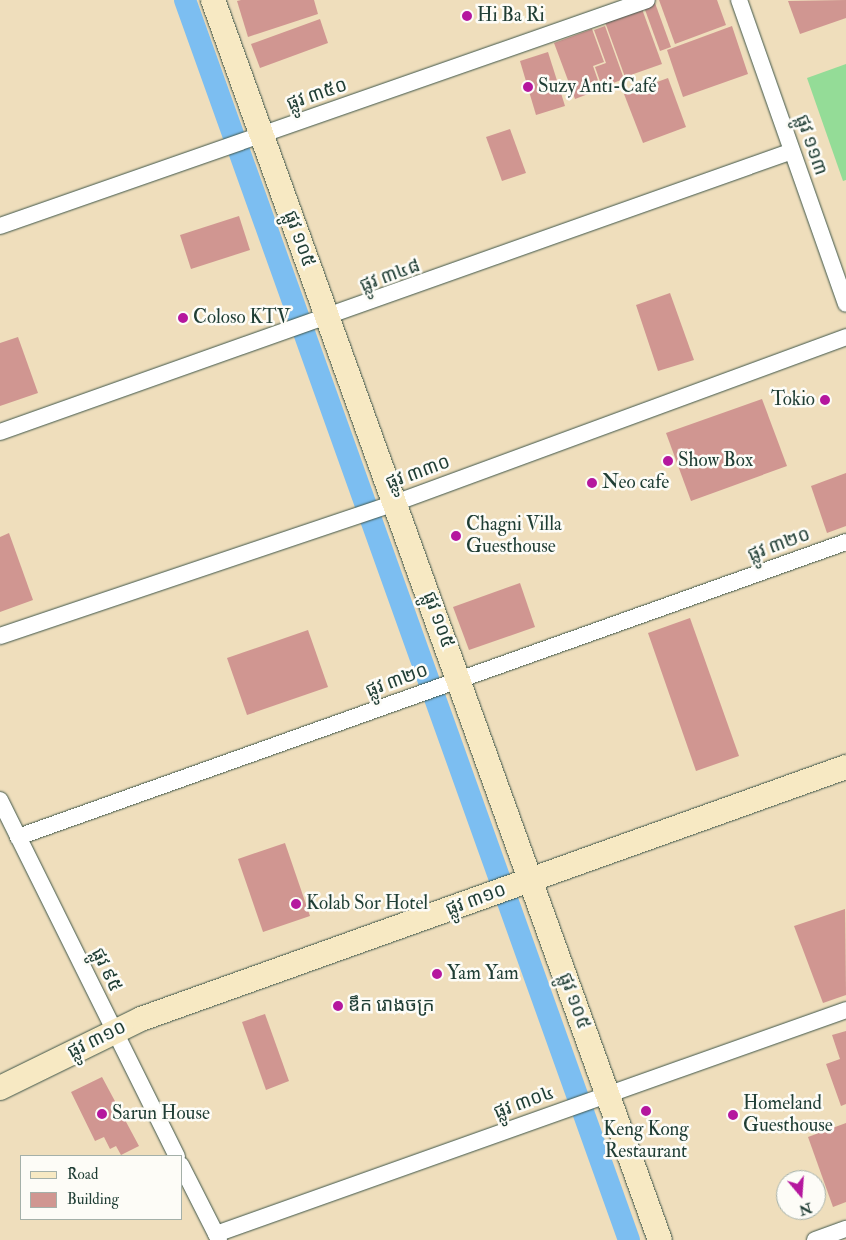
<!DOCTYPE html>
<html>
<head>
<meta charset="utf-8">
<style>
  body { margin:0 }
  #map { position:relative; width:846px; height:1240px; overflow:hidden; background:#efdebc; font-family:"IM FELL Double Pica","Noto Sans Khmer",serif }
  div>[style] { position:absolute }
  .green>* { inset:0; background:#94dc97 }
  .canal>* { height:22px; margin:-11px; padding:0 11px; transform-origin:11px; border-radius:11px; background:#7cbef1 }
  .building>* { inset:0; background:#d09691 }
  .roads { filter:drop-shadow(0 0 1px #3e5548) drop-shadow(0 0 1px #3e5548) }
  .street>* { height:16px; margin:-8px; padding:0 8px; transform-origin:8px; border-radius:8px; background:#fff }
  .secondary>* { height:24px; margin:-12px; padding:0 12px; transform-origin:12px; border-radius:12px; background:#f7e9c3 }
  .dots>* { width:14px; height:14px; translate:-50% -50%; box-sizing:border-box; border:2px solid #fdfcf7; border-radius:50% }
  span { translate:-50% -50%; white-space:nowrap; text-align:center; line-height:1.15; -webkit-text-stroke:5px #fdfcf7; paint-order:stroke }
  .poi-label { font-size:19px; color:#1f3d34 }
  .left { translate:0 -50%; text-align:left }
  .right { translate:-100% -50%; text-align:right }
  .street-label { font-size:19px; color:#1f3d34 }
  .legend { position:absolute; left:20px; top:1155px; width:162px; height:65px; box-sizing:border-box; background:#fdfcf7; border:1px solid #a4b0a9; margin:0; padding:6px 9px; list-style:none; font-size:15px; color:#1f3d34 }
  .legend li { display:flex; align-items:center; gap:10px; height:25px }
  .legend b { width:25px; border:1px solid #a4b0a9 }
  .north { position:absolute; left:776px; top:1170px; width:50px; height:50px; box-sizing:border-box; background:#fdfcf7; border:1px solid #a4b0a9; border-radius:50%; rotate:162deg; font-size:14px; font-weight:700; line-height:20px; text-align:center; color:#1f3d34 }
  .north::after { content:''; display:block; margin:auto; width:18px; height:22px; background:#b5179e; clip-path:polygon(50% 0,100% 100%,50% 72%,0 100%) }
</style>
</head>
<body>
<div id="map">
  <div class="green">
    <div style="clip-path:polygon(846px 64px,846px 180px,843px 181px,807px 78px)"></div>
  </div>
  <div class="canal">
    <div style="left:185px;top:0;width:1317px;rotate:70.3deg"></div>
  </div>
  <div class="building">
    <div style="clip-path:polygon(241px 0,314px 0,318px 14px,248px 37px,237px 1px)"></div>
    <div style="clip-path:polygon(659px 0,717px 0,726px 25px,675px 44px)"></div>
    <div style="clip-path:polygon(846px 0,846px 18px,800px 34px,788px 1px)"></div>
    <div style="clip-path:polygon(655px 3px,671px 47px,660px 51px,644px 7px)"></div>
    <div style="clip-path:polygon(642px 9px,662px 64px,625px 77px,605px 22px)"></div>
    <div style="clip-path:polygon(320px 19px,328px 43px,260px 68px,251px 44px)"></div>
    <div style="clip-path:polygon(605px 26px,624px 79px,602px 87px,595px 67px,606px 63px,594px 30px)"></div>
    <div style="clip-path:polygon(732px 26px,748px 74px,683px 97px,667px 50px)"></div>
    <div style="clip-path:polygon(592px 29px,604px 62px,593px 66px,601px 89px,575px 99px,554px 43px)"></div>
    <div style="clip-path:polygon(548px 52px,565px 106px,536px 115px,520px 61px)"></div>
    <div style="clip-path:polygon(668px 78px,686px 127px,643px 143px,624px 94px)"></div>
    <div style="clip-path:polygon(510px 129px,526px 173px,502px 181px,486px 137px)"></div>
    <div style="clip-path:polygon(239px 216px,250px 250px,191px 269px,180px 235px)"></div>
    <div style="clip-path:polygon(670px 293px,694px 360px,658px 371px,636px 305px)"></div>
    <div style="clip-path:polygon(18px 337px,38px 393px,0 406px,0 343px)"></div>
    <div style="clip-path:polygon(762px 399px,787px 466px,691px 501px,666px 433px)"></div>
    <div style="clip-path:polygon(846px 473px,846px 526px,827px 533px,811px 486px)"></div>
    <div style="clip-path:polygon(9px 533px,33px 600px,0 612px,0 537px)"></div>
    <div style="clip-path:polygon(520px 583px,535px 627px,469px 650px,453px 607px)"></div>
    <div style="clip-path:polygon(690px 618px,739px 756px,696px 771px,648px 633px)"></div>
    <div style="clip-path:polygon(308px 630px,328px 687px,247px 715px,227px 658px)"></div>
    <div style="clip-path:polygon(285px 843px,310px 916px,263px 932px,238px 859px)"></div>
    <div style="clip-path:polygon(845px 909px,846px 995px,823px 1003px,794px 926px)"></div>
    <div style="clip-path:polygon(265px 1014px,289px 1081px,266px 1090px,242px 1022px)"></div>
    <div style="clip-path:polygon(846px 1031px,846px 1104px,841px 1106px,826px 1064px,840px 1059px,832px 1035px)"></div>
    <div style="clip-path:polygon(102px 1077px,139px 1146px,121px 1155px,116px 1146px,110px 1149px,104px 1137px,95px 1141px,71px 1092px)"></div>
    <div style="clip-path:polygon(846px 1123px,846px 1202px,833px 1207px,808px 1137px)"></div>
  </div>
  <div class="roads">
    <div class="street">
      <div style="left:739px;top:0;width:322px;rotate:70.6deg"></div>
      <div style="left:0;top:226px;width:685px;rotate:-19.25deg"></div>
      <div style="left:0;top:432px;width:840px;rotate:-19.53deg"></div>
      <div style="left:0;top:636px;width:417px;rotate:-18.6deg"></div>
      <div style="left:395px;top:503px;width:481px;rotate:-20.2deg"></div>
      <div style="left:0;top:800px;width:398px;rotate:63.6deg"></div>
      <div style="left:18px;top:837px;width:879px;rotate:-19.61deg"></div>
      <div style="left:181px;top:1165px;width:84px;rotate:63.1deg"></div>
      <div style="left:216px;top:1234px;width:669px;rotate:-19.57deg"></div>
      <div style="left:815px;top:1240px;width:33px;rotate:-20deg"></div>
    </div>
    <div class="secondary">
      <div style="left:213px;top:0;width:1318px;rotate:70.18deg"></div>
      <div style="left:0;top:1088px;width:157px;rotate:-26.1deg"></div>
      <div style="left:141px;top:1019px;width:749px;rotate:-19.67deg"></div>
    </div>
  </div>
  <div class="dots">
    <div style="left:467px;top:16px;background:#b5179e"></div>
    <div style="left:528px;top:87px;background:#b5179e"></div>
    <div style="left:183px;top:318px;background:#b5179e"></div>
    <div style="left:825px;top:400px;background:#b5179e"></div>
    <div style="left:668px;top:461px;background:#b5179e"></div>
    <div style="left:592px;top:483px;background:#b5179e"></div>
    <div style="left:456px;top:536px;background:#b5179e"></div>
    <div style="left:296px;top:904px;background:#b5179e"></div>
    <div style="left:437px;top:974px;background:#b5179e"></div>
    <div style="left:338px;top:1006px;background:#b5179e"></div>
    <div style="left:646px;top:1111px;background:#b5179e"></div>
    <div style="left:102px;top:1114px;background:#b5179e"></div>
    <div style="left:733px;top:1115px;background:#b5179e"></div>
  </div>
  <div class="poi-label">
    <span class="left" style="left:477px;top:16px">Hi Ba Ri</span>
    <span class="left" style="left:538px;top:87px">Suzy Anti-Café</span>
    <span class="left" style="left:193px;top:318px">Coloso KTV</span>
    <span class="right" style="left:815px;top:400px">Tokio</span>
    <span class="left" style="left:678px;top:461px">Show Box</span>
    <span class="left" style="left:602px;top:483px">Neo cafe</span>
    <span class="left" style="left:466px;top:536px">Chagni Villa<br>Guesthouse</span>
    <span class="left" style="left:306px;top:904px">Kolab Sor Hotel</span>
    <span class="left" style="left:447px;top:974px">Yam Yam</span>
    <span class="left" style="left:348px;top:1006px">ឌឹក រោងចក្រ</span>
    <span class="left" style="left:743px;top:1115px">Homeland<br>Guesthouse</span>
    <span class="left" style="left:112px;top:1114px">Sarun House</span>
    <span style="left:646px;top:1141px">Keng Kong<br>Restaurant</span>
  </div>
  <div class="street-label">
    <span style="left:317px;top:95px;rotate:-19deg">ផ្លូវ ៣៥០</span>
    <span style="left:811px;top:145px;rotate:71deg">ផ្លូវ ១១៣</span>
    <span style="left:299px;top:239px;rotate:70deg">ផ្លូវ ១០៥</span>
    <span style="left:390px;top:276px;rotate:-20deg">ផ្លូវ ៣៤៨</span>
    <span style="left:418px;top:473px;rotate:-20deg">ផ្លូវ ៣៣០</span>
    <span style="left:779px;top:545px;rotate:-20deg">ផ្លូវ ៣២០</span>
    <span style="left:438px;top:620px;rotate:70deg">ផ្លូវ ១០៥</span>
    <span style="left:397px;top:681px;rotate:-20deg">ផ្លូវ ៣២០</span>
    <span style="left:476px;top:900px;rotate:-20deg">ផ្លូវ ៣១០</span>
    <span style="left:106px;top:970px;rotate:64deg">ផ្លូវ ៩៥</span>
    <span style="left:574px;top:1001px;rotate:70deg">ផ្លូវ ១០៥</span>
    <span style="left:97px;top:1040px;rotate:-26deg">ផ្លូវ ៣១០</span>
    <span style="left:524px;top:1103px;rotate:-20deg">ផ្លូវ ៣០៤</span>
  </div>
  <ul class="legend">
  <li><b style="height:6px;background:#f7e9c3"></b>Road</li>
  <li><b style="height:14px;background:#d09691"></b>Building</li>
  </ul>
  <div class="north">N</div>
</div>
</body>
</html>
